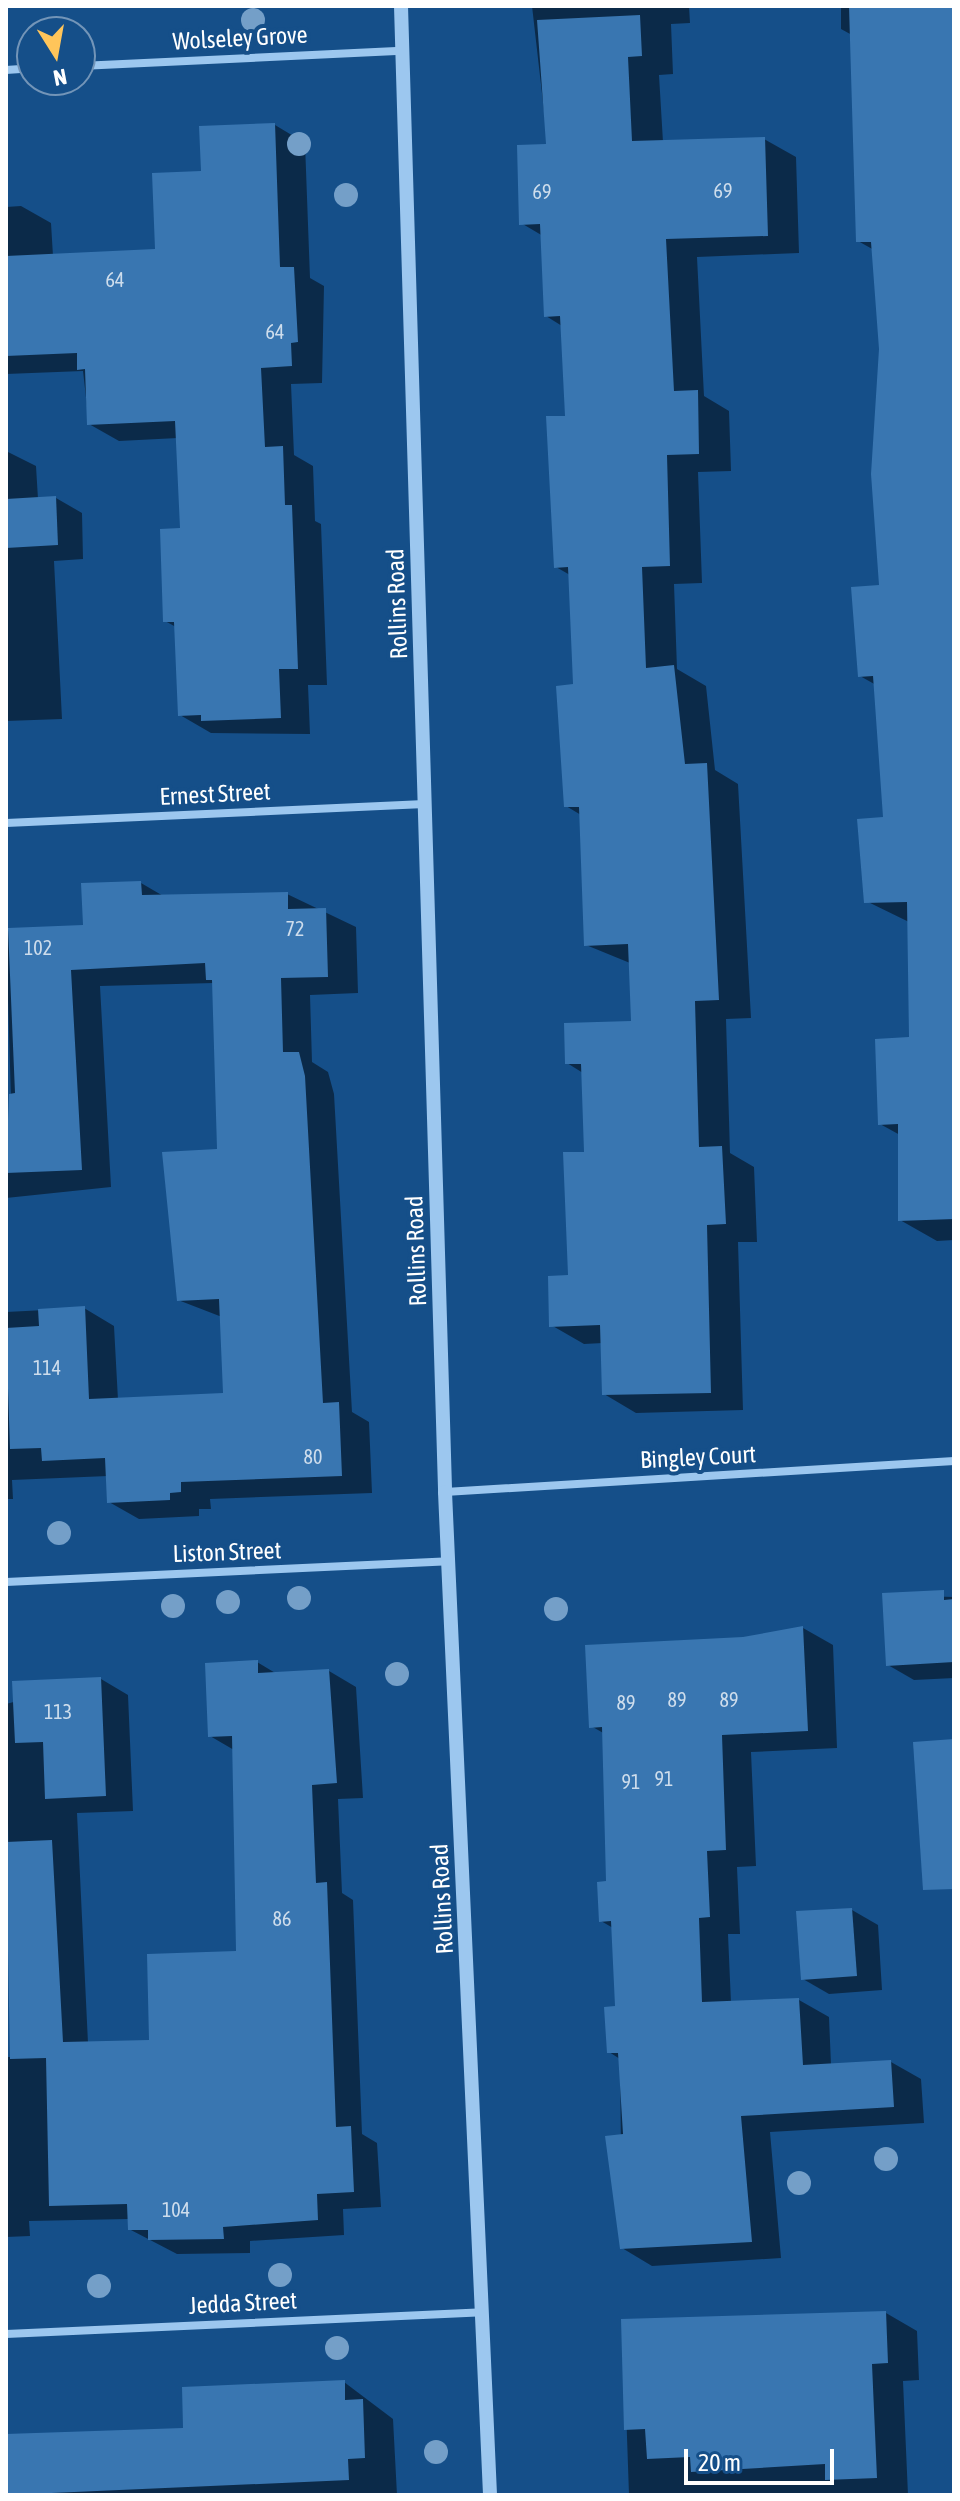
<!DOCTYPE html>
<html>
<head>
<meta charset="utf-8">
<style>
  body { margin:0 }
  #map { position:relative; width:960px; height:2501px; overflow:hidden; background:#154f89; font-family:"Asap Condensed",sans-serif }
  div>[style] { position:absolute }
  .shadow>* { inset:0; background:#0007 }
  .building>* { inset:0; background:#3976b1 }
  .minor>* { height:8px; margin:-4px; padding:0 4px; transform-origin:4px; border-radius:4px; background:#9cc7ef }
  .tertiary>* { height:14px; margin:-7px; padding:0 7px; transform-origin:7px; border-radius:7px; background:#9cc7ef }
  .trees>* { width:24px; height:24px; margin:-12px; border-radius:50%; background:#749fc8 }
  span { translate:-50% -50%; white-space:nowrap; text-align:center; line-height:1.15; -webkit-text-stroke:8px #154f89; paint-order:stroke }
  .number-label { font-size:20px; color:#ceddec }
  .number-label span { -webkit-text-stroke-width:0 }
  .street-label { font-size:24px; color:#fff }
  .frame { position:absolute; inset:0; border:8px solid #fff; pointer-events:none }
  .north { position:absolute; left:16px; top:16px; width:80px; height:80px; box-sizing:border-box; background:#154f89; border:2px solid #7395b8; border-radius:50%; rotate:169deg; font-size:22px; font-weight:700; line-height:32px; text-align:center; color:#fff }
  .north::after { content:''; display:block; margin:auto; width:28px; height:36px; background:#ffc55a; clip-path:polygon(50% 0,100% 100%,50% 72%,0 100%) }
  .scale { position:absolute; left:684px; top:2449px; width:150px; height:36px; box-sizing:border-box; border:4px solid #fff; border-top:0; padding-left:10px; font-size:24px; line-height:28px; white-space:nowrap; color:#fff; -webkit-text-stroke:6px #154f89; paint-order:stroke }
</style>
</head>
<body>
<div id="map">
  <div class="shadow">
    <div style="clip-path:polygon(532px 6px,689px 6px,690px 23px,671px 24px,673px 74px,659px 75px,663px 142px,764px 139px,796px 157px,799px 253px,697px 257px,704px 396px,729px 411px,731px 471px,698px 472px,702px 583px,674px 584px,677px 669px,706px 686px,715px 770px,738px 784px,751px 1018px,726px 1019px,730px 1153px,754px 1167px,757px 1242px,738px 1242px,743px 1410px,636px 1413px,604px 1394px,603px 1343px,584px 1344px,551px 1325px,570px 1277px,586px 1153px,583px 1073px,567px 1063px,633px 1023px,630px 963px,586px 945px,581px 815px,566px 806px,575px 686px,570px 575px,556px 567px,567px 418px,562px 326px,546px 316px,543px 236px,521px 223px,548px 146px)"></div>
    <div style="clip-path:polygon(841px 6px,954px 6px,954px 1240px,937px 1241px,900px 1220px,900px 1135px,880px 1124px,911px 1039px,909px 922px,866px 901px,885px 819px,876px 685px,860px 676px,881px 587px,881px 349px,874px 250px,858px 241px,852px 35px,841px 29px)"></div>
    <div style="clip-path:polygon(275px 125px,305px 143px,310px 278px,324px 286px,322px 383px,291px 384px,294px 455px,313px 466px,315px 521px,321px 524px,327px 685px,308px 685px,310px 734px,211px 733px,180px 715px,176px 627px,165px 621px,182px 530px,178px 438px,119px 441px,89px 424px,83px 371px,6px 374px,6px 207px,21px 206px,51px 223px,53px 256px,157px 251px,203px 173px)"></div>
    <div style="clip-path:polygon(6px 451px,36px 466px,38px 499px,56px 498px,82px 513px,83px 559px,54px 561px,62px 719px,6px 721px)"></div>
    <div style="clip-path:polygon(141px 883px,165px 897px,287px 894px,356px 927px,358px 993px,310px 995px,312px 1062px,328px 1072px,334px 1094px,352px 1412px,369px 1422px,372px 1493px,210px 1499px,211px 1509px,199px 1509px,199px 1516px,139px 1519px,109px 1502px,108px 1476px,12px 1480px,13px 1499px,6px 1499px,6px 1312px,84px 1308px,114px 1326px,118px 1400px,225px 1395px,222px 1317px,178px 1300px,219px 1151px,214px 983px,100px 986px,111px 1187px,6px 1198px,6px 1134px,12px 1133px,6px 931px,85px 927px)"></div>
    <div style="clip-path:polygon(884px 1595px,954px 1597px,954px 1678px,914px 1680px,888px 1665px)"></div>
    <div style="clip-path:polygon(803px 1628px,833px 1645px,837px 1748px,751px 1752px,756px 1866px,737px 1867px,740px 1934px,728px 1934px,731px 2003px,799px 2000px,829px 2017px,831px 2065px,891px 2062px,921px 2079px,924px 2123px,770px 2132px,781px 2258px,652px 2266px,622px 2248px,620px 2059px,609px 2052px,618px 2008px,613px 1928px,601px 1921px,608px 1883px,605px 1734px,591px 1726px,743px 1639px)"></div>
    <div style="clip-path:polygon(257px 1662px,277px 1674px,329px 1671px,356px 1687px,363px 1798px,338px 1799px,342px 1893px,353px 1900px,362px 2134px,377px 2143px,381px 2207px,343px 2209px,344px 2235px,250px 2241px,250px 2253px,177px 2254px,129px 2229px,129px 2219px,29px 2221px,30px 2236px,6px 2237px,6px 2057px,12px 2057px,6px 1704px,101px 1679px,128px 1695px,133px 1811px,77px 1813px,88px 2043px,151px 2042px,238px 1953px,234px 1750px,210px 1736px)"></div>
    <div style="clip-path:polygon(852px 1910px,878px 1925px,882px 1990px,829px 1994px,803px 1979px)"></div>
    <div style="clip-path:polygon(886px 2313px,917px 2331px,919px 2380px,903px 2381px,908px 2495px,629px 2495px,623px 2321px)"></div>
    <div style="clip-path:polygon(344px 2382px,393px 2419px,397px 2495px,6px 2495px,6px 2436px,185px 2430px)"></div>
  </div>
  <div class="building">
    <div style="clip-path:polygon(849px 6px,954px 6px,954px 1219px,898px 1221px,898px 1124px,878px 1125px,875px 1039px,909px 1037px,907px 902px,864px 903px,857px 819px,883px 817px,873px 676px,858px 677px,851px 587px,879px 585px,871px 474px,879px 349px,871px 242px,856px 242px)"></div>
    <div style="clip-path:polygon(640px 15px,642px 56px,628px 57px,632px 141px,765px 137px,768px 236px,666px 239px,674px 391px,698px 390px,699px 454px,667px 455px,670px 566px,642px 567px,646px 668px,674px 665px,685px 764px,707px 763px,719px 1000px,695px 1001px,699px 1147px,722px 1146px,726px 1224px,707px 1225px,711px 1393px,602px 1395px,600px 1325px,549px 1327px,548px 1276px,568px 1275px,563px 1152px,584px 1152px,581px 1064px,565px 1064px,564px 1023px,631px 1021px,628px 944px,584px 946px,579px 807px,564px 807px,556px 686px,573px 684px,568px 567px,554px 568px,546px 416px,565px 416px,560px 316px,544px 317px,540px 224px,519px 225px,517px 145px,546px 144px,537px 20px)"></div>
    <div style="clip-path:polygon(275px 123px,280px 267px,294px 267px,298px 342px,291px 343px,292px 366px,261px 368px,265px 447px,283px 446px,285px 505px,292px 505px,298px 669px,279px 669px,281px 718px,201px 721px,201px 715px,178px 716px,174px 622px,163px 622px,160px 529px,180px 528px,175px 421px,87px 425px,85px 369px,77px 370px,77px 353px,6px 356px,6px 256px,155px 249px,152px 173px,201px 171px,199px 126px)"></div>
    <div style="clip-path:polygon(56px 496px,58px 545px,6px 548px,6px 499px)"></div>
    <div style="clip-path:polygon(141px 881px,142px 895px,288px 892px,288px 909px,326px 908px,328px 977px,281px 978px,283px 1052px,299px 1052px,305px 1076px,323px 1403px,339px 1402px,342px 1476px,181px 1482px,181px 1492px,170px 1493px,170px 1500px,107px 1503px,105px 1458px,42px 1461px,41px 1448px,10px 1449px,6px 1328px,39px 1326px,38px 1309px,85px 1306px,89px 1399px,223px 1393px,219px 1299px,177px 1301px,162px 1152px,217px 1149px,212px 980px,206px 980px,205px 963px,71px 970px,82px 1170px,6px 1173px,9px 1094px,15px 1093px,8px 928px,83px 925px,81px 883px)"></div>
    <div style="clip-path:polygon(944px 1590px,944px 1600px,954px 1599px,954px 1662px,886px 1666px,882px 1593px)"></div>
    <div style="clip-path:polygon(803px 1626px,808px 1731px,722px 1735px,726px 1850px,707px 1851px,710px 1917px,699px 1918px,702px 2002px,799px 1998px,803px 2065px,891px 2060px,894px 2107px,741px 2116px,752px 2242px,620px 2249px,605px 2136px,623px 2134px,618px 2053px,607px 2053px,604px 2007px,615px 2006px,611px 1921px,599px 1922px,597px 1882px,606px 1881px,602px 1727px,589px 1728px,585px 1645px,743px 1637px)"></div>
    <div style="clip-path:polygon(258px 1660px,258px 1673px,329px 1669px,337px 1783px,312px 1785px,316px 1883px,327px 1882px,336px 2127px,351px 2126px,354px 2192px,317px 2194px,318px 2220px,223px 2227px,224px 2239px,148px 2240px,148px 2230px,128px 2230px,127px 2204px,49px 2206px,46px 2058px,10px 2059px,6px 1842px,52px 1840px,63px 2042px,149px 2040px,147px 1954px,236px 1951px,232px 1736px,208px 1737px,205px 1663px)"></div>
    <div style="clip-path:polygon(101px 1677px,106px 1796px,45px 1799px,43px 1742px,15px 1743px,12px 1681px)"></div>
    <div style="clip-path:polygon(954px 1739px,954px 1889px,923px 1890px,913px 1742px)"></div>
    <div style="clip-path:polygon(852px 1908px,857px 1976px,801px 1980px,796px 1911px)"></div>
    <div style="clip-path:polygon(886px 2311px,888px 2363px,872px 2364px,877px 2478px,825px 2480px,825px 2464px,691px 2472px,690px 2457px,647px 2459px,645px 2429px,624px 2430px,621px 2319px)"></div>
    <div style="clip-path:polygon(345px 2380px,345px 2400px,363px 2399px,365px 2458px,348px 2459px,349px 2480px,6px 2495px,6px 2434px,183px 2428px,182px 2387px)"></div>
  </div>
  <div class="minor">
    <div style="left:80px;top:66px;width:322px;rotate:-2.7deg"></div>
    <div style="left:6px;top:70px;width:26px;rotate:-4deg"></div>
    <div style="left:6px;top:823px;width:419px;rotate:-2.6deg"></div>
    <div style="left:445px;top:1492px;width:510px;rotate:-3.49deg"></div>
    <div style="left:6px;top:1582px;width:443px;rotate:-2.7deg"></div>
    <div style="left:6px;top:2334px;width:477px;rotate:-2.6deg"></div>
  </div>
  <div class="tertiary">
    <div style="left:401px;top:6px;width:1487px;rotate:88.3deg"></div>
    <div style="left:445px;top:1492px;width:1004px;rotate:87.43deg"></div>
  </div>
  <div class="trees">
    <div style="left:253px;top:20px"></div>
    <div style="left:299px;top:144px"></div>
    <div style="left:346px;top:195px"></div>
    <div style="left:59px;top:1533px"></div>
    <div style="left:299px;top:1598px"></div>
    <div style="left:228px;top:1602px"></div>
    <div style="left:173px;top:1606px"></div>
    <div style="left:556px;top:1609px"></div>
    <div style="left:397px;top:1674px"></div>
    <div style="left:886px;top:2159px"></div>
    <div style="left:799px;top:2183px"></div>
    <div style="left:280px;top:2275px"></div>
    <div style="left:99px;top:2286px"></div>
    <div style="left:337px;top:2348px"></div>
    <div style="left:436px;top:2452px"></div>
  </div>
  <div class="number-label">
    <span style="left:723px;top:190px">69</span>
    <span style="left:542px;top:191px">69</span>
    <span style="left:115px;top:279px">64</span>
    <span style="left:275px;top:331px">64</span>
    <span style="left:295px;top:928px">72</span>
    <span style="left:38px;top:947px">102</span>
    <span style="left:47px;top:1367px">114</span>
    <span style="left:313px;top:1456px">80</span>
    <span style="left:677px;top:1699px">89</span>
    <span style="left:729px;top:1699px">89</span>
    <span style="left:626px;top:1702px">89</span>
    <span style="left:58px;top:1711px">113</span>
    <span style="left:664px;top:1778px">91</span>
    <span style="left:631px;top:1781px">91</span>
    <span style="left:282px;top:1918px">86</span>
    <span style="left:176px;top:2209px">104</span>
  </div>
  <div class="street-label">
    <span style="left:240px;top:38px;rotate:-3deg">Wolseley Grove</span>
    <span style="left:397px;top:604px;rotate:-92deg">Rollins Road</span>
    <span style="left:215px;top:794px;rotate:-3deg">Ernest Street</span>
    <span style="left:416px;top:1251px;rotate:-92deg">Rollins Road</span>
    <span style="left:698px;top:1457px;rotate:-3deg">Bingley Court</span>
    <span style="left:227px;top:1552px;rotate:-2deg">Liston Street</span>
    <span style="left:442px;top:1899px;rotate:-93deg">Rollins Road</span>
    <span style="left:243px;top:2303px;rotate:-3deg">Jedda Street</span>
  </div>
  <div class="frame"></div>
  <div class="north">N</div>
  <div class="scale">20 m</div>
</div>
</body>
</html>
